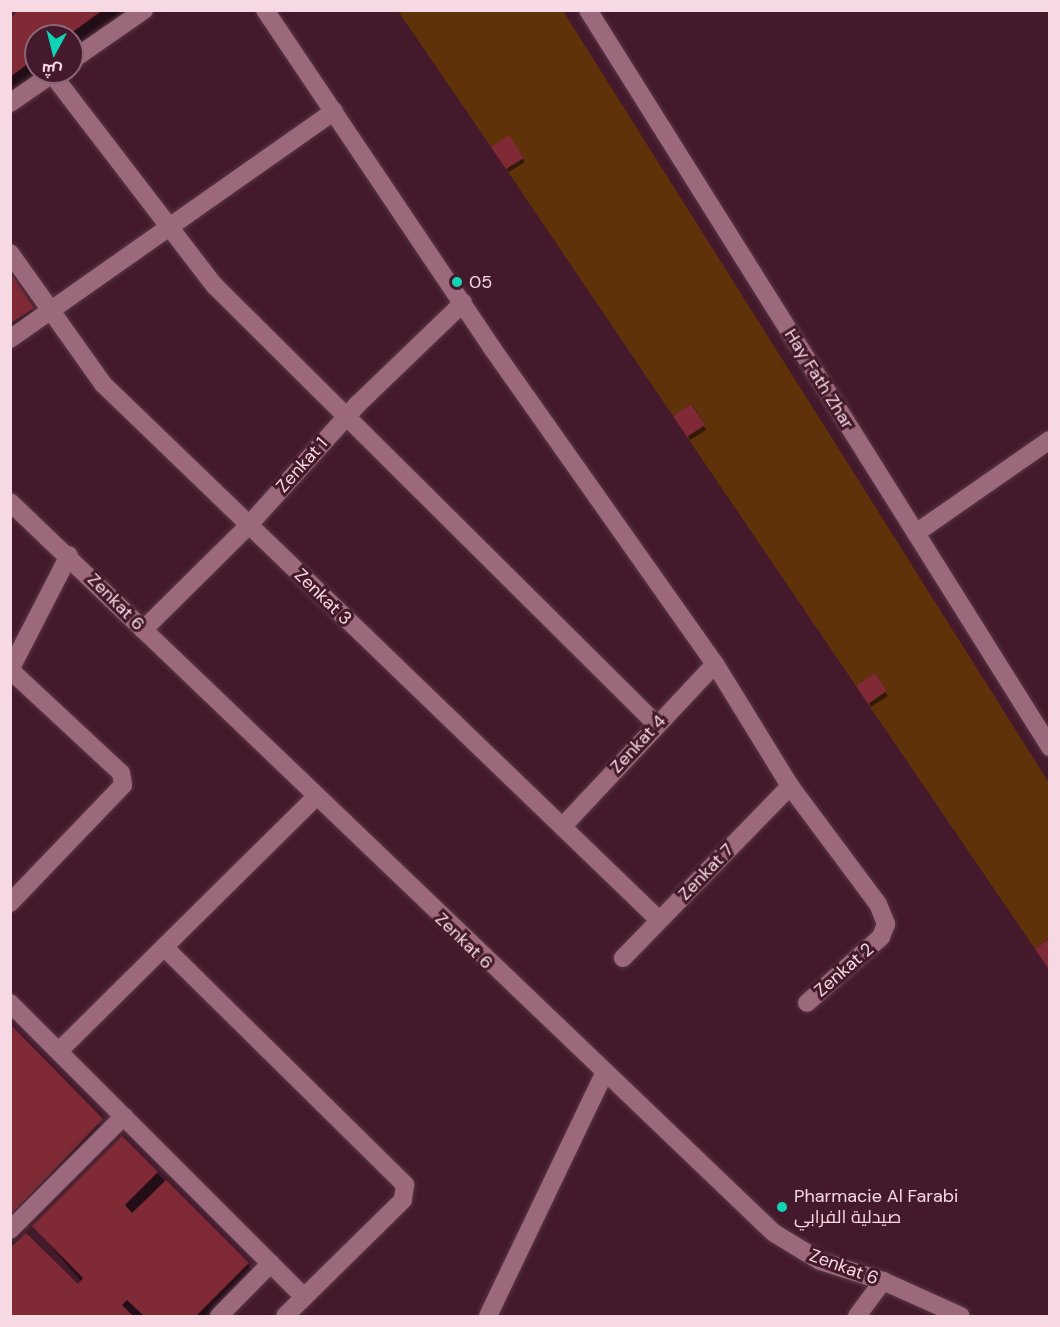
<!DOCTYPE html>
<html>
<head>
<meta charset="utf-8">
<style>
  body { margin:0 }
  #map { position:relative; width:1060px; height:1327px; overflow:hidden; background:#43192b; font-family:"DM Sans",Cairo,sans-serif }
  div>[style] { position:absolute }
  .green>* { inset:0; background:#60320a }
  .shadow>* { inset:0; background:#0007 }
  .building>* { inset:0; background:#7f2a35 }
  .roads { filter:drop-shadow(0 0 2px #593645) drop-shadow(0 0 2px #593645) }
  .minor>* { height:18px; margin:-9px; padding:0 9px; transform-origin:9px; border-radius:9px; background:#9b697b }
  .tertiary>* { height:18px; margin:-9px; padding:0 9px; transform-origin:9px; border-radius:9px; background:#9b697b }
  .dots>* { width:16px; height:16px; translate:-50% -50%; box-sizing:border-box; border:3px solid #43192b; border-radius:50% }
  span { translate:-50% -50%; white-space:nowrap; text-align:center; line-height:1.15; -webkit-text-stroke:6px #43192b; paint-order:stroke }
  .poi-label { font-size:18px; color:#f6d9e3 }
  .left { translate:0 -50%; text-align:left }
  .street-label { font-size:18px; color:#f6d9e3 }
  .frame { position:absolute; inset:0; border:12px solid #f6d9e3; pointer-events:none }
  .north { position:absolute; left:24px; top:24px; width:60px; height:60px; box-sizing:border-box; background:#43192b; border:2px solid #8b6675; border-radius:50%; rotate:187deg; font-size:16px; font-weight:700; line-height:24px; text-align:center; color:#f6d9e3 }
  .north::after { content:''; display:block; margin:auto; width:21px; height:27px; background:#10d5b4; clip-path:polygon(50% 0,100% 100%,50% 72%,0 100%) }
</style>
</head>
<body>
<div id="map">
  <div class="green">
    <div style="clip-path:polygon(398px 11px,563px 11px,1049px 783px,1049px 938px,1035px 949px,868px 704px,887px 691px,875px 673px,856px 686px,687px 437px,705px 425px,692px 404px,673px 416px,506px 169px,524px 158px,509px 136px,491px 147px)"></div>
  </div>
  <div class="shadow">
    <div style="clip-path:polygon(20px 10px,131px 10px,72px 54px,72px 36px,36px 36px,36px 72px,48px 72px,10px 100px,10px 21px)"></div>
    <div style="clip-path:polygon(509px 137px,525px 162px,509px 172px,493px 148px)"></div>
    <div style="clip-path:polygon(10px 275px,42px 325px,10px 347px)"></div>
    <div style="clip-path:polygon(691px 406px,706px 430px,690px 440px,675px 416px)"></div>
    <div style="clip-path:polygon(874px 675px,888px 696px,871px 707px,858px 686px)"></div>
    <div style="clip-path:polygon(10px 1026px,111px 1137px,10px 1242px)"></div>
    <div style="clip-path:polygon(122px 1138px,248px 1264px,258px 1281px,222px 1316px,10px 1316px,10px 1250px,78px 1286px,82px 1282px,34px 1226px)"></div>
  </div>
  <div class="building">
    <div style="clip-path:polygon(18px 10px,103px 10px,67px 36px,36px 36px,36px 58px,10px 77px,10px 19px)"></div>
    <div style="clip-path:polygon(509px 135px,524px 158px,506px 169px,491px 147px)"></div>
    <div style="clip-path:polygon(10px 272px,34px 308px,10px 324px)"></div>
    <div style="clip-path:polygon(691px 404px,705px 425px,687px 437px,673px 416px)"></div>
    <div style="clip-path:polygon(875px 673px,887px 691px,868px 704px,856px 686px)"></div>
    <div style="clip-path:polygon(1050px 938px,1050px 971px,1035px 949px)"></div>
    <div style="clip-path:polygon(10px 1024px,103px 1119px,10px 1216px,12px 1120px)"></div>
    <div style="clip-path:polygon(122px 1136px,158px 1172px,125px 1205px,132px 1213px,166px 1180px,249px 1263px,196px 1316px,144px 1316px,127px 1300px,122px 1305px,133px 1316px,10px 1316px,10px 1248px,26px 1233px,78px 1284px,83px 1278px,32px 1226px)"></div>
  </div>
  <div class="roads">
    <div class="minor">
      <div style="left:265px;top:10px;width:407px;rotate:56.1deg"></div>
      <div style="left:492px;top:348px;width:387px;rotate:54.8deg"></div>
      <div style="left:715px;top:664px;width:143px;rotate:58.4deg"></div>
      <div style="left:790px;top:786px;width:147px;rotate:53.3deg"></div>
      <div style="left:878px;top:904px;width:22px;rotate:68deg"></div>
      <div style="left:886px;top:924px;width:14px;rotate:111deg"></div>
      <div style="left:881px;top:937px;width:99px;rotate:138.3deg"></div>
      <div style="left:72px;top:60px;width:88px;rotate:-34.8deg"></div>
      <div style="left:52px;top:74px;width:266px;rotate:52.5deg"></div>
      <div style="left:214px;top:285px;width:623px;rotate:44.8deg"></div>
      <div style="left:10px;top:103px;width:55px;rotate:-34.6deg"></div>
      <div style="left:10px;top:253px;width:161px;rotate:54.6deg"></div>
      <div style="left:103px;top:384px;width:772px;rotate:43.95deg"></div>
      <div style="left:10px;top:339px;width:396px;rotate:-35.1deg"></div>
      <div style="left:10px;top:502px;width:1057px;rotate:43.74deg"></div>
      <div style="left:774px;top:1233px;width:54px;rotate:31.3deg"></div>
      <div style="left:820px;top:1261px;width:66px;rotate:17.6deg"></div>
      <div style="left:883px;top:1281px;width:85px;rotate:24.2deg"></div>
      <div style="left:916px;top:533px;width:163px;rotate:-34.8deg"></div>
      <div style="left:143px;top:630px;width:148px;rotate:-44.7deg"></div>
      <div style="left:248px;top:526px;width:164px;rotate:-48deg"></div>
      <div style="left:358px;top:404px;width:146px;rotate:-43.9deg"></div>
      <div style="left:563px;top:826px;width:222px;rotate:-46.8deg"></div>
      <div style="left:10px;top:903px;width:163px;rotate:-46.2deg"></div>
      <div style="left:123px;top:785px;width:12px;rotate:-99deg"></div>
      <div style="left:121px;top:773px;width:151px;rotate:-137.1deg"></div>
      <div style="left:10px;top:670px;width:129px;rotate:-62.8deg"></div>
      <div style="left:164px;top:947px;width:339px;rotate:44.6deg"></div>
      <div style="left:405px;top:1185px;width:15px;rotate:98deg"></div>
      <div style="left:403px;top:1200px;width:165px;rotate:135.5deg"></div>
      <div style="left:623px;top:958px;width:240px;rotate:-45.8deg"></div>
      <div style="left:10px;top:1003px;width:416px;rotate:45deg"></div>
      <div style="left:60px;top:1050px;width:360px;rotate:-44.7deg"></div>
      <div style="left:10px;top:1230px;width:161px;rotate:-45deg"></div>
      <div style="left:219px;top:1316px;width:74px;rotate:-45.5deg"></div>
      <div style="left:488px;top:1316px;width:268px;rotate:-64.4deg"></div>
      <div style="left:857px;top:1316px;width:44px;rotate:-53.4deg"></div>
    </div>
    <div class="tertiary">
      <div style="left:588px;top:10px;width:870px;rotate:57.92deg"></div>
    </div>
  </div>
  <div class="dots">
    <div style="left:457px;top:282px;background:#10d5b4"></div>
    <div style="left:782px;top:1207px;background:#10d5b4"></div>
  </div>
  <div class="poi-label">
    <span class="left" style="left:469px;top:282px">05</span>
    <span class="left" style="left:794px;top:1207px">Pharmacie Al Farabi<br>صيدلية الفرابي</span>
  </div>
  <div class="street-label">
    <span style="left:819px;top:379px;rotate:58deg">Hay Fath Zhar</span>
    <span style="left:302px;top:465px;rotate:-48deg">Zenkat 1</span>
    <span style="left:323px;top:597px;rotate:44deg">Zenkat 3</span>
    <span style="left:116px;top:602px;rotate:45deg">Zenkat 6</span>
    <span style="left:638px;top:744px;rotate:-47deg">Zenkat 4</span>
    <span style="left:706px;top:872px;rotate:-46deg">Zenkat 7</span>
    <span style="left:464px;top:941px;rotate:44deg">Zenkat 6</span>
    <span style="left:844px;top:970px;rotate:-41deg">Zenkat 2</span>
    <span style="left:844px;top:1267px;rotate:20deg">Zenkat 6</span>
  </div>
  <div class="frame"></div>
  <div class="north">ش</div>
</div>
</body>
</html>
